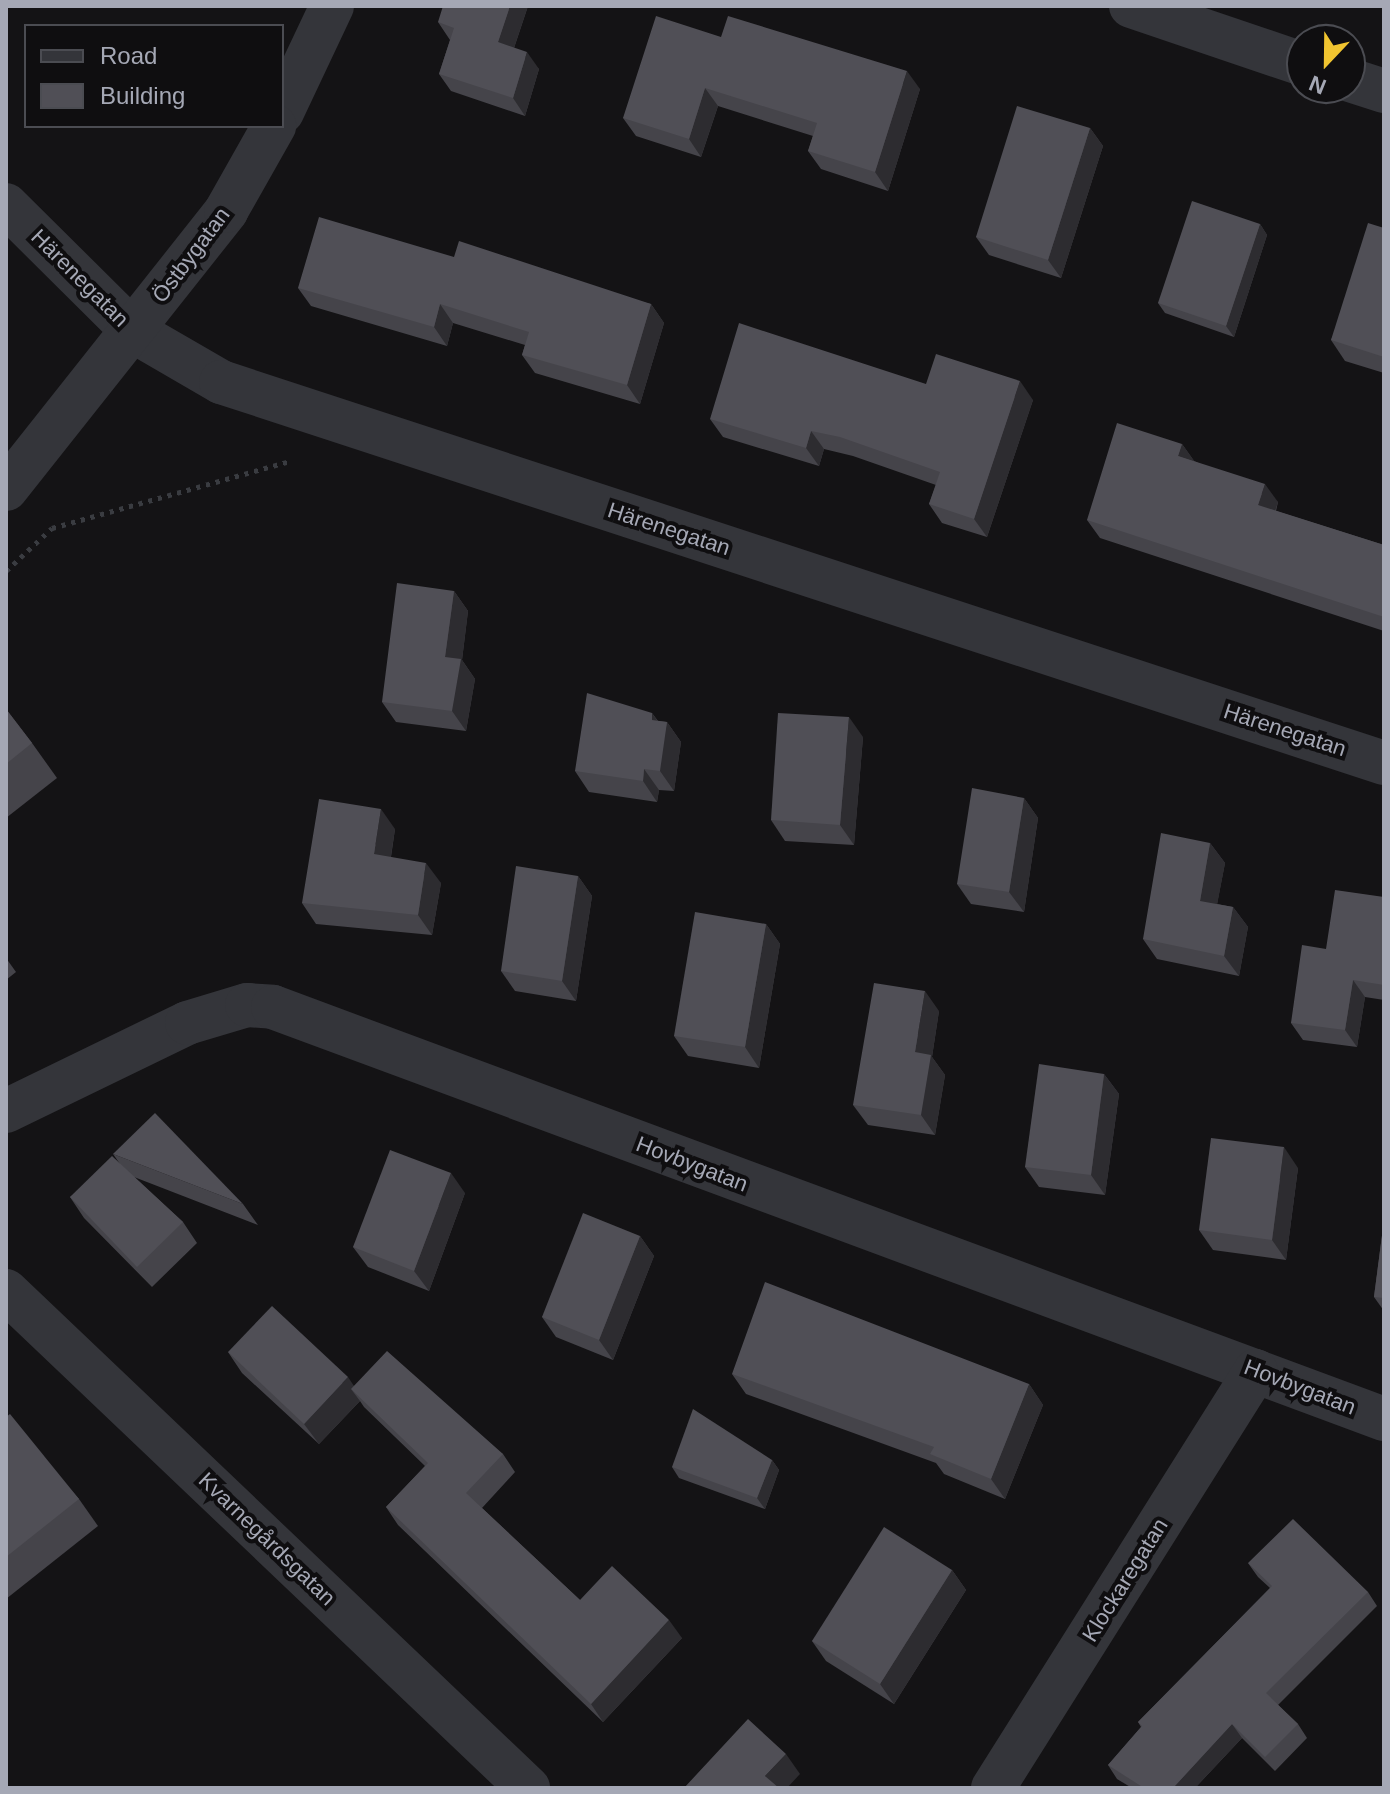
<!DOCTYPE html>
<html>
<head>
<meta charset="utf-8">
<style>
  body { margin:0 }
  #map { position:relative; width:1390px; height:1794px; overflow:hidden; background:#141315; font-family:Helvetica,sans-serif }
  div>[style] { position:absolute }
  .path>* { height:5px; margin-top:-2.5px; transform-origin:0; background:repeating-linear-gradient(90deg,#3a3c41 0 4px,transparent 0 10px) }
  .minor>* { height:44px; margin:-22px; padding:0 22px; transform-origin:22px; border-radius:22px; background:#34353a }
  .wall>* { inset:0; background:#45444a }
  .shaded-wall>* { inset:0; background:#2d2c30 }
  .building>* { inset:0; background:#504f56 }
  span { translate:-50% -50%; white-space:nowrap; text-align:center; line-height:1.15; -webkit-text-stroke:8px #0f0e10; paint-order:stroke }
  .street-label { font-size:22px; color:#a5a8b5 }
  .frame { position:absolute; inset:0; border:8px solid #a5a8b5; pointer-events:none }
  .legend { position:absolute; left:24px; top:24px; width:260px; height:104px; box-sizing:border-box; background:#0f0e10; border:2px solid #4b4c52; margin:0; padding:10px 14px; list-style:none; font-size:24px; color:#a5a8b5 }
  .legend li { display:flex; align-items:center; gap:16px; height:40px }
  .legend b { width:40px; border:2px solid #4b4c52 }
  .north { position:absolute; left:1286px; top:24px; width:80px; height:80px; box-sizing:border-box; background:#0f0e10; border:2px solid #4b4c52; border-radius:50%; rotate:202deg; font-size:22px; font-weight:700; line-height:32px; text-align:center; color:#a5a8b5 }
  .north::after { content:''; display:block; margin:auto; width:28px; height:36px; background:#f0c430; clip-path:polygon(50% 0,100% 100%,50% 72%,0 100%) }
</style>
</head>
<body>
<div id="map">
  <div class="path">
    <div style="left:6px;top:571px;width:63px;rotate:-43.1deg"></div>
    <div style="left:52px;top:528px;width:248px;rotate:-15.7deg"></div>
  </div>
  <div class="minor">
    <div style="left:1131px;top:6px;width:181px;rotate:18.7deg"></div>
    <div style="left:1350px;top:80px;width:36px;rotate:18deg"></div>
    <div style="left:282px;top:112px;width:117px;rotate:-64.7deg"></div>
    <div style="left:6px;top:205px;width:179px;rotate:44.8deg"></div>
    <div style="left:133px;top:331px;width:102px;rotate:30.1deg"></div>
    <div style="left:221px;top:382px;width:1224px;rotate:18.14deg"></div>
    <div style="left:6px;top:489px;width:355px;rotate:-51.6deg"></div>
    <div style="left:226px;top:211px;width:98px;rotate:-60.5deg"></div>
    <div style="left:6px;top:1111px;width:201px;rotate:-25.9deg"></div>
    <div style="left:187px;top:1023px;width:63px;rotate:-16.7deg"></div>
    <div style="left:247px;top:1005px;width:26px;rotate:4deg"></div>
    <div style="left:273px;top:1007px;width:1185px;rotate:20.35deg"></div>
    <div style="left:6px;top:1291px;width:721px;rotate:43.59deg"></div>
    <div style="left:993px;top:1788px;width:493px;rotate:-57.8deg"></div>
  </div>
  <div class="wall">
    <div style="clip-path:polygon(528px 6px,514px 48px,539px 69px,525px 116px,451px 91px,439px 74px,450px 40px,438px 22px)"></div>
    <div style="clip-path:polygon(721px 37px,920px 89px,888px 191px,821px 169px,808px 151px,813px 136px,718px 106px,701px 157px,636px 136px,623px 118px)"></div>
    <div style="clip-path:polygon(1090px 128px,1103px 146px,1061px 278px,989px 255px,976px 237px)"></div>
    <div style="clip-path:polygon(1260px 224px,1267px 235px,1234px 337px,1165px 313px,1158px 303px)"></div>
    <div style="clip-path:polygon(1384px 228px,1384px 373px,1345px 361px,1331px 340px)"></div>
    <div style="clip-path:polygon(454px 257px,651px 304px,664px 323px,640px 404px,535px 373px,522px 355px,525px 345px,453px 323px,447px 346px,311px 306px,298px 288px)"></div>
    <div style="clip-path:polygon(926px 384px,1033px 400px,987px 537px,942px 523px,929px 504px,936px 485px,853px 456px,824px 449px,819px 466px,723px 437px,710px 419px)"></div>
    <div style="clip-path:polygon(1182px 444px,1194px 461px,1278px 502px,1276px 511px,1384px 545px,1384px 631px,1100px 538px,1087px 520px)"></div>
    <div style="clip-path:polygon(454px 591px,468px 611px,462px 660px,475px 679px,466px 731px,396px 722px,382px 702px)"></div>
    <div style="clip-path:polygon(6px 709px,32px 743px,57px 778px,6px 818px)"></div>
    <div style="clip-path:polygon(652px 713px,658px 721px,667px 722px,681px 742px,674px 791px,659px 790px,657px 802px,589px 792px,575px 771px)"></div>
    <div style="clip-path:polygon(863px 737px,854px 845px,785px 841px,771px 820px)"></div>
    <div style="clip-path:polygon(1024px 798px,1038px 818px,1024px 912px,971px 904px,957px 884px)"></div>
    <div style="clip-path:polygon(395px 829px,391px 857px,441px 883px,432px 935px,316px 924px,302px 903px)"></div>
    <div style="clip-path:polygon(1210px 843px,1225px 863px,1217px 904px,1233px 907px,1248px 927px,1239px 976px,1157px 959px,1143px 939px)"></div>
    <div style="clip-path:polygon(578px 876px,592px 896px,576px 1001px,515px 991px,501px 971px)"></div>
    <div style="clip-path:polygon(1384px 897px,1384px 1000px,1365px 997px,1357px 1047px,1303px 1040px,1291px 1023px,1326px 949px)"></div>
    <div style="clip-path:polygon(766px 924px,780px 944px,759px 1068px,688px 1056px,674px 1036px)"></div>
    <div style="clip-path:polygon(6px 958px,16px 972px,6px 980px)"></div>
    <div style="clip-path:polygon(939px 1011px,932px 1057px,945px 1075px,935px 1135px,868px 1125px,853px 1105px)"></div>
    <div style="clip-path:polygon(1104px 1074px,1119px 1094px,1105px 1195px,1039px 1187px,1025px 1167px)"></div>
    <div style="clip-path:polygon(113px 1154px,243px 1204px,258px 1225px,134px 1177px,183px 1222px,197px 1243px,152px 1287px,84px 1218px,70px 1197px,120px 1164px)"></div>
    <div style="clip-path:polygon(1298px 1168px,1286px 1260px,1213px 1250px,1199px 1230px)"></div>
    <div style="clip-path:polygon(465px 1193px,429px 1291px,368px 1267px,353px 1247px)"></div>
    <div style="clip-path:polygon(1384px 1220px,1384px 1311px,1374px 1297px)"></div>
    <div style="clip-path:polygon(640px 1236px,654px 1256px,613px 1360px,556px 1337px,542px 1317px)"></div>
    <div style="clip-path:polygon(228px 1352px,354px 1386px,503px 1454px,515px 1472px,482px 1508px,580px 1600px,682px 1638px,603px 1722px,398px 1525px,386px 1507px,425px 1466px,364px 1407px,360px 1401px,319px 1444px,242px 1373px)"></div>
    <div style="clip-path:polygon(732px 1374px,1029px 1384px,1043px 1405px,1005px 1499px,944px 1474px,936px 1463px,746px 1394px)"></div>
    <div style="clip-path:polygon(6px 1417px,79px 1499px,98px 1526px,6px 1599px)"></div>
    <div style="clip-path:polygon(772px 1460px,779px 1470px,765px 1509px,679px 1478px,672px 1467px)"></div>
    <div style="clip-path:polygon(1248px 1563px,1368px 1592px,1377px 1606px,1278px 1705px,1298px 1724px,1307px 1738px,1275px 1771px,1242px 1738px,1195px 1788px,1132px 1788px,1117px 1779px,1108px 1765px,1141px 1727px,1138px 1722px,1270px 1588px,1258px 1577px)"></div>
    <div style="clip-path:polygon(952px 1570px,966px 1590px,894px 1704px,826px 1661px,812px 1641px)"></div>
  </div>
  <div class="shaded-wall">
    <div style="clip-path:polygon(510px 6px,528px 6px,510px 60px,498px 42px)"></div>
    <div style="clip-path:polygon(527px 52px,539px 69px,525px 116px,513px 98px)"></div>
    <div style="clip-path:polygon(907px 71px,920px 89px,888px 191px,875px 172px)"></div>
    <div style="clip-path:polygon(705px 88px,718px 106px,701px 157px,689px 139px)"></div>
    <div style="clip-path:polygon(1090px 128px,1103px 146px,1061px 278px,1048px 260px)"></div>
    <div style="clip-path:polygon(1260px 224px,1267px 235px,1234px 337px,1226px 326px)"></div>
    <div style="clip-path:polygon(440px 304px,453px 323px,447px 346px,434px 327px)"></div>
    <div style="clip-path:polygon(651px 304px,664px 323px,640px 404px,627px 385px)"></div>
    <div style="clip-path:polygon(1020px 381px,1033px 400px,987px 537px,974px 519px)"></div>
    <div style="clip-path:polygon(811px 431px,824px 449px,819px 466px,806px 448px)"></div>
    <div style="clip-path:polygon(1182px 444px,1195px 462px,1178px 456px)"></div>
    <div style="clip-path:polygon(1265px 484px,1278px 502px,1271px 524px,1258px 505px)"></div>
    <div style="clip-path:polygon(454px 591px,468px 611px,462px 660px,475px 679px,466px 731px,452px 711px,445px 657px)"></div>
    <div style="clip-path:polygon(652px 713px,665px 732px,667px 722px,681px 742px,674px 791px,660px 771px,652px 720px)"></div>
    <div style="clip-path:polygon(849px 717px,863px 737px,854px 845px,840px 825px)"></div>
    <div style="clip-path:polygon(644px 769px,659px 790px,657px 802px,643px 781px)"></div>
    <div style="clip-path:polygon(1024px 798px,1038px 818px,1024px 912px,1009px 892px)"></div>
    <div style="clip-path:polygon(381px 809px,395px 829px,388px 875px,374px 854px)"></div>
    <div style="clip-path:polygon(1210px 843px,1225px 863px,1214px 921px,1200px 901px)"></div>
    <div style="clip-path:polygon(426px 863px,441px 883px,432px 935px,418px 915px)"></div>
    <div style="clip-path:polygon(578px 876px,592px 896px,576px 1001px,562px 981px)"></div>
    <div style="clip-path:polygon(1233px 907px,1248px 927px,1239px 976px,1224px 956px)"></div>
    <div style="clip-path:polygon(766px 924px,780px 944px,759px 1068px,745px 1047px)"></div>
    <div style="clip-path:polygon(1353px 980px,1365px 997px,1357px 1047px,1345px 1030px)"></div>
    <div style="clip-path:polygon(925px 991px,939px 1011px,932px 1057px,945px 1075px,935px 1135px,921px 1115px,915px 1052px)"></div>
    <div style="clip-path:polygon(1104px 1074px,1119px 1094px,1105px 1195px,1091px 1175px)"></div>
    <div style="clip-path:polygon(1284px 1147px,1298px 1168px,1286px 1260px,1272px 1240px)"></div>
    <div style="clip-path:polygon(451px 1173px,465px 1193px,429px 1291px,414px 1271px)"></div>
    <div style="clip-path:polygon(640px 1236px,654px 1256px,613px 1360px,599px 1340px)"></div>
    <div style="clip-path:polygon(348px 1377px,362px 1398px,351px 1389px,360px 1401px,319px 1444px,304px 1424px)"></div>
    <div style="clip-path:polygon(1029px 1384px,1043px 1405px,1005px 1499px,991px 1479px)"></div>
    <div style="clip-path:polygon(772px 1460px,779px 1470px,765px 1509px,757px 1498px)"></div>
    <div style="clip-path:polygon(952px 1570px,966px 1590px,894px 1704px,880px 1684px)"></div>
    <div style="clip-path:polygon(669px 1620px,682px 1638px,603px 1722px,591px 1704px)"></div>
    <div style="clip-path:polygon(1232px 1724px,1242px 1738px,1195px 1788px,1173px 1788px)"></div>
    <div style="clip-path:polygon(786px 1754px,800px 1774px,787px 1788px,774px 1788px,765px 1776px)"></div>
  </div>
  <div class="building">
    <div style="clip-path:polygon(443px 6px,510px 6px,498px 42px,527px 52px,513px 98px,439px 74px,454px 28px,438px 22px)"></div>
    <div style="clip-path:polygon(656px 16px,721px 37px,728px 16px,907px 71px,875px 172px,808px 151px,817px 123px,705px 88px,689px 139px,623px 118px)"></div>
    <div style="clip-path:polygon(1017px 106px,1090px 128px,1048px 260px,976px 237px)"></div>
    <div style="clip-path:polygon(1192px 201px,1260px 224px,1226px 326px,1158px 303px)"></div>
    <div style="clip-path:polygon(319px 217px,454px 257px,459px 241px,651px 304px,627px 385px,522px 355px,529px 332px,440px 304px,434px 327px,298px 288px)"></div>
    <div style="clip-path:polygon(1368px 223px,1384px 228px,1384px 357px,1331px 340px)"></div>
    <div style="clip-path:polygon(739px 323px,926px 384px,936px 354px,1020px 381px,974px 519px,929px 504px,940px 472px,840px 437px,811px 431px,806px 448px,710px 419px)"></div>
    <div style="clip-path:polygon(1117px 423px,1182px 444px,1178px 456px,1265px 484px,1258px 505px,1384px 545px,1384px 617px,1087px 520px)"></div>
    <div style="clip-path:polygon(397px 583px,454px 591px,445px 657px,461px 659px,452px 711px,382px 702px)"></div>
    <div style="clip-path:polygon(587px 693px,652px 713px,652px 720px,667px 722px,660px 771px,644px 769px,643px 781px,575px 771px)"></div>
    <div style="clip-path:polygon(6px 709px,32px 743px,6px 764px)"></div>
    <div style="clip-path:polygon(778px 713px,849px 717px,840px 825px,771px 820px)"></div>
    <div style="clip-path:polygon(972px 788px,1024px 798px,1009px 892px,957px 884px)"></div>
    <div style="clip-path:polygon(319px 799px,381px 809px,374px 854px,426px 863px,418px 915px,302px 903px)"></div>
    <div style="clip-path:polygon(1161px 833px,1210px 843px,1200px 901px,1233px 907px,1224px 956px,1143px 939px)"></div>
    <div style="clip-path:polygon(516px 866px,578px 876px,562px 981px,501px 971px)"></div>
    <div style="clip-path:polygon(1335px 890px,1384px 897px,1384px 985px,1353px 980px,1345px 1030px,1291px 1023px,1302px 945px,1326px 949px)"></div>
    <div style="clip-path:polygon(695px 912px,766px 924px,745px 1047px,674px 1036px)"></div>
    <div style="clip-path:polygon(874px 983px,925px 991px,915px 1052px,931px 1055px,921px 1115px,853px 1105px)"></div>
    <div style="clip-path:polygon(1039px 1064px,1104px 1074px,1091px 1175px,1025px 1167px)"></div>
    <div style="clip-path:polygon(155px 1113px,243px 1204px,113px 1154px)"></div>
    <div style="clip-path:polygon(1211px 1138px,1284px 1147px,1272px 1240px,1199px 1230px)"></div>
    <div style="clip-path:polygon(390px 1150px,451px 1173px,414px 1271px,353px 1247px)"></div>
    <div style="clip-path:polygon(112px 1156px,183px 1222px,137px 1267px,70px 1197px)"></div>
    <div style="clip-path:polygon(583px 1213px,640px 1236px,599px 1340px,542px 1317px)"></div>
    <div style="clip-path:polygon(1384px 1220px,1384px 1298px,1374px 1297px)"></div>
    <div style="clip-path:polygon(765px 1282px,1029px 1384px,991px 1479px,930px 1454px,934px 1447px,732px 1374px)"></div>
    <div style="clip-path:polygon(272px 1306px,348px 1377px,304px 1424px,228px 1352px)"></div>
    <div style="clip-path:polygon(387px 1351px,503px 1454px,466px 1493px,580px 1600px,612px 1566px,669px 1620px,591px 1704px,386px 1507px,428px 1463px,351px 1389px)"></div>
    <div style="clip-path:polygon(693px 1409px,772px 1460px,757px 1498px,672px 1467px)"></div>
    <div style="clip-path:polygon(10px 1414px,79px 1499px,6px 1557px,6px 1417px)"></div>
    <div style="clip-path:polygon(1293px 1519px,1368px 1592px,1266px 1693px,1298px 1724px,1265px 1757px,1232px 1724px,1173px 1788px,1144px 1788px,1108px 1765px,1142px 1726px,1138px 1722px,1272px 1586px,1248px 1563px)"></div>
    <div style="clip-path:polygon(884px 1527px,952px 1570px,880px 1684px,812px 1641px)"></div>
    <div style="clip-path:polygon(748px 1719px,786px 1754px,765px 1776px,779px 1788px,684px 1788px)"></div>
  </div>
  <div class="street-label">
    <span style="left:191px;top:255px;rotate:-53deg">Östbygatan</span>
    <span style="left:80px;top:278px;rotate:45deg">Härenegatan</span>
    <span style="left:669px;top:529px;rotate:18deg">Härenegatan</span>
    <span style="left:1285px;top:730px;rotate:18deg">Härenegatan</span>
    <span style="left:692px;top:1164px;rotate:21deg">Hovbygatan</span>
    <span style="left:1300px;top:1387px;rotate:21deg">Hovbygatan</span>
    <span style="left:267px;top:1539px;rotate:44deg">Kvarnegårdsgatan</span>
    <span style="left:1125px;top:1580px;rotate:-58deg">Klockaregatan</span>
  </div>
  <div class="frame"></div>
  <ul class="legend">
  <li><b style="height:10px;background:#34353a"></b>Road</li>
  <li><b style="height:22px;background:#504f56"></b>Building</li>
  </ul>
  <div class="north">N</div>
</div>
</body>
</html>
